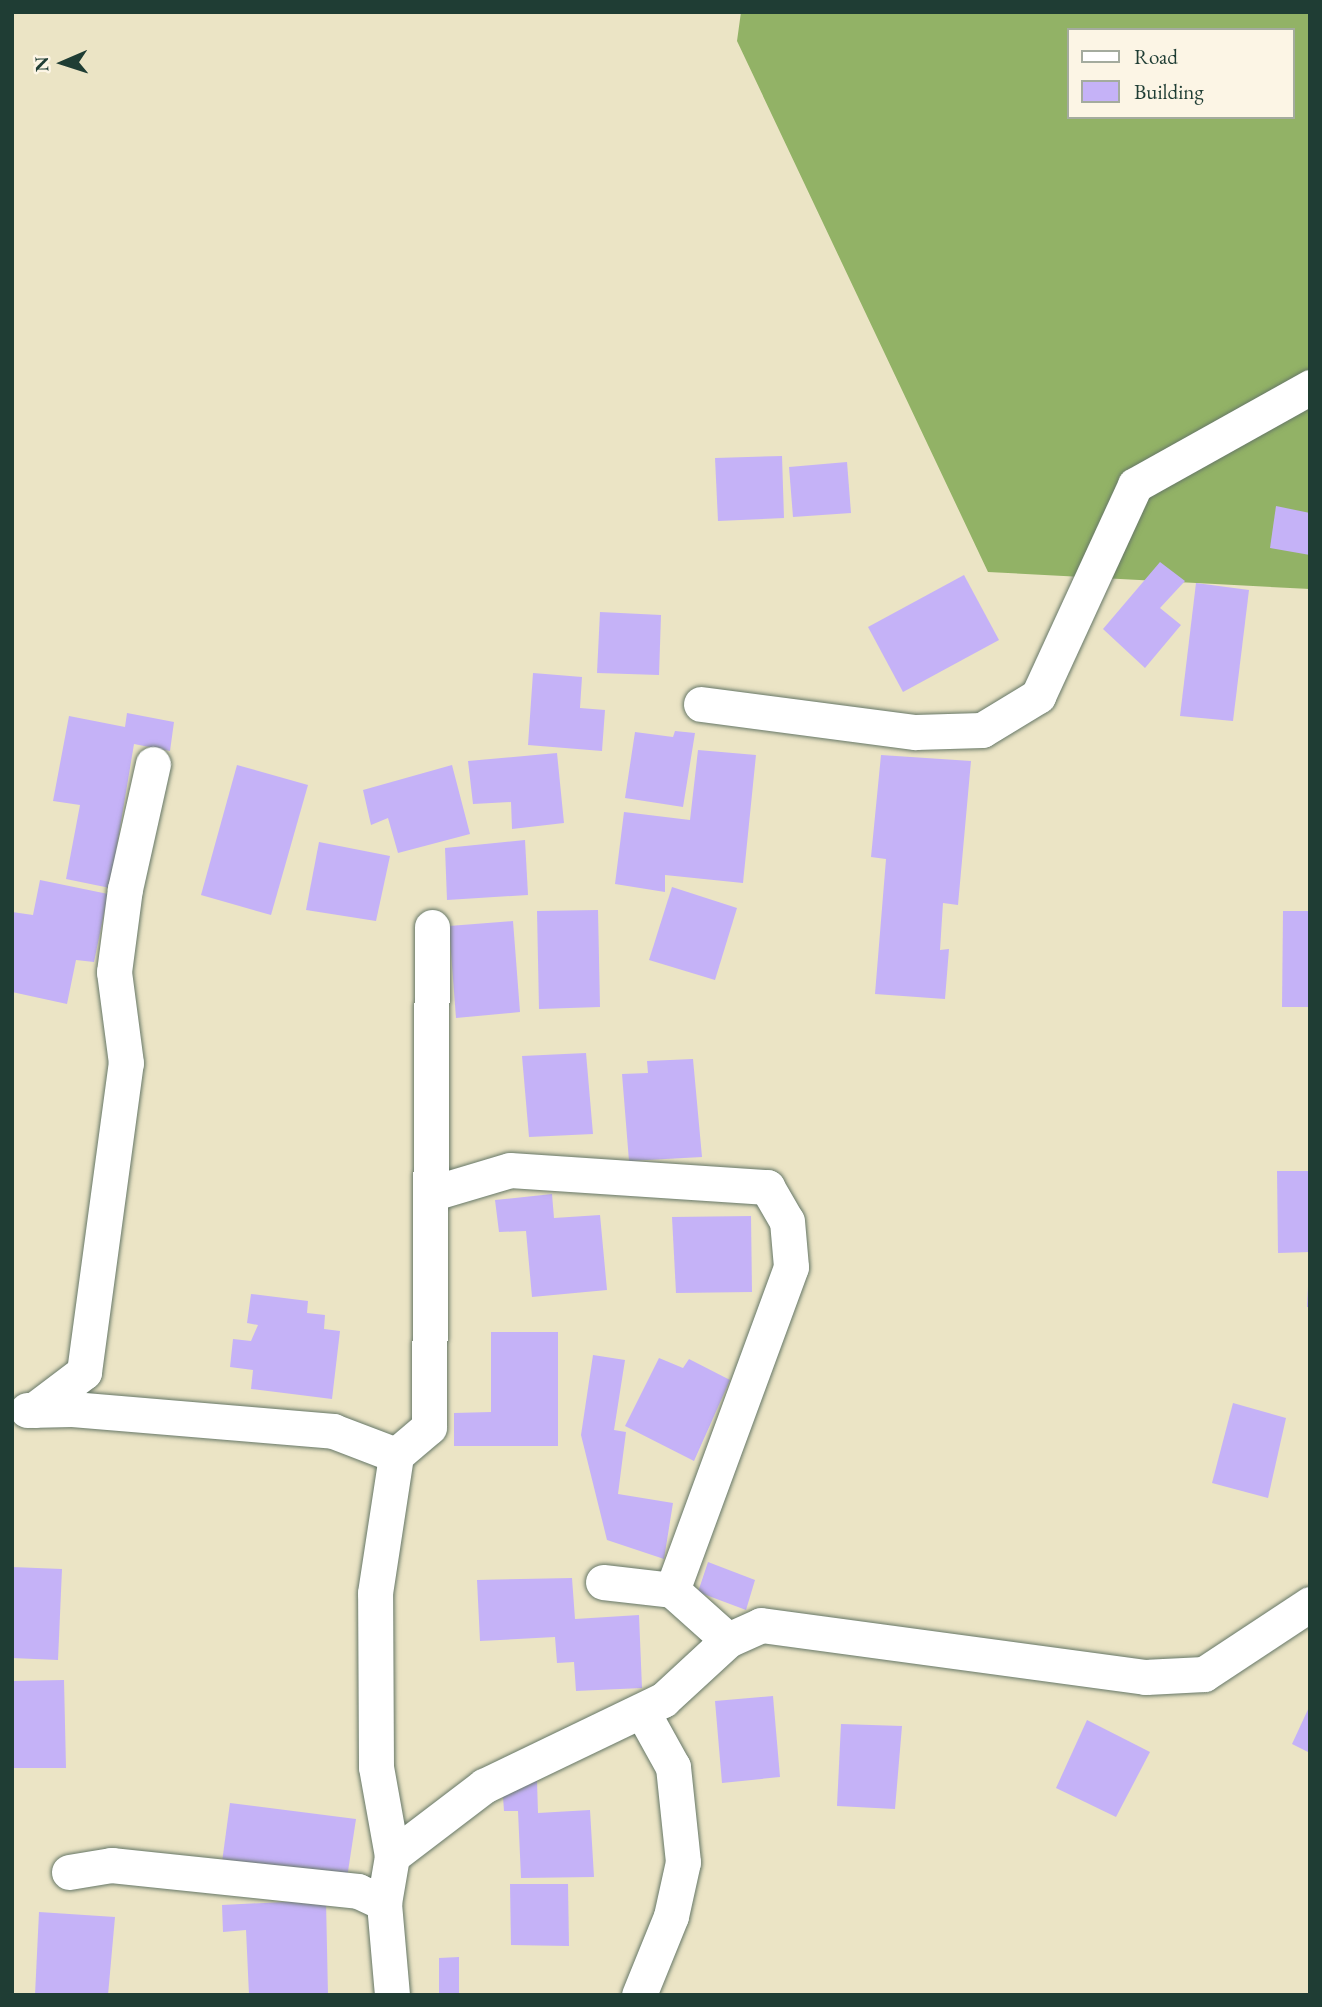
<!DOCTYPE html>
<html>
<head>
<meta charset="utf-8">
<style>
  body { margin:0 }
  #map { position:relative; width:1322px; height:2007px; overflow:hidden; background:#ebe4c5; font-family:"EB Garamond",serif }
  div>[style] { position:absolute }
  .forest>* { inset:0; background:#92b266 }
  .building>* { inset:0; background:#c5b2f7 }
  .roads { filter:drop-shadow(0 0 2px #667767) drop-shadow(0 0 2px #667767) }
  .street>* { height:35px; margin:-17.5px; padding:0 17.5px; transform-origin:17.5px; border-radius:17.5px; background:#fff }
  span { translate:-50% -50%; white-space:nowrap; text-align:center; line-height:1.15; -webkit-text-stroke:7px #fcf5e5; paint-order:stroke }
  .frame { position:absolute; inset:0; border:14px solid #1f3d34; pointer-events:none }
  .legend { position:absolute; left:1067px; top:28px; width:228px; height:91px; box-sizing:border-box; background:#fcf5e5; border:2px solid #a4ab9e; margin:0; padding:9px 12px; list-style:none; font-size:21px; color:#1f3d34 }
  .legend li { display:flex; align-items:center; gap:14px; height:35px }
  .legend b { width:35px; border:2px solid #a4ab9e }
  .north { position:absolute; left:28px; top:28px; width:70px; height:70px; -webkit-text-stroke:5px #fcf5e5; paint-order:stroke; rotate:267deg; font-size:19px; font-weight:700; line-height:28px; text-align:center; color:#1f3d34 }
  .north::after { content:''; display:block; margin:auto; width:24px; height:32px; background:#1f3d34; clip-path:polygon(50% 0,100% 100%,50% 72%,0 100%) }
</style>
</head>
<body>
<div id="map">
  <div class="forest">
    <div style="clip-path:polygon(evenodd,741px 12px,1310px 12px,1310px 589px,988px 572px,737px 41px,741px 12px,1068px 30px,1292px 30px,1292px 117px,1068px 117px,1068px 30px)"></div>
  </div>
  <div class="building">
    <div style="clip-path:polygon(782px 456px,784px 518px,718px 521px,715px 458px)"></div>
    <div style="clip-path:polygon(847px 462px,851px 513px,793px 517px,789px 467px)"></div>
    <div style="clip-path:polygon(1276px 506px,1310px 513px,1310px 555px,1270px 548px)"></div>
    <div style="clip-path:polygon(1160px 562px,1185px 581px,1160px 608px,1181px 625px,1145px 668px,1103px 629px)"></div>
    <div style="clip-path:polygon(964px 575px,999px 640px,903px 692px,868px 627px)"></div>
    <div style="clip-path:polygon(1196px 583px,1249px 590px,1233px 721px,1180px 716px)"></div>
    <div style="clip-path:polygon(600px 612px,661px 615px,659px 675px,597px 673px)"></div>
    <div style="clip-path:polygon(533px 673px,582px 677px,580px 708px,605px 710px,602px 751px,528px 745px)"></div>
    <div style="clip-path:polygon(127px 713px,174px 722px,170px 751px,134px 744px,110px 888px,66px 879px,80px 805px,53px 801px,69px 716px,125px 727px)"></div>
    <div style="clip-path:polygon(675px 731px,695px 733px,683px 807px,625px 798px,635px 732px,673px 737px)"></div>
    <div style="clip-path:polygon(698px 750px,756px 755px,743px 883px,665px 875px,665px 892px,615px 884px,624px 812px,690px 820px)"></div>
    <div style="clip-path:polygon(557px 753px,564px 823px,512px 829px,511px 802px,473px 804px,468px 761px)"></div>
    <div style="clip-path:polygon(881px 755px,971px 761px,958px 905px,943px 903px,940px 950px,949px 949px,945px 999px,875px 994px,886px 859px,871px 857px)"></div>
    <div style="clip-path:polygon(237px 765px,308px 785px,271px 915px,201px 895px)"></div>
    <div style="clip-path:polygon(452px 765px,470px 834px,398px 853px,388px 818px,371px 825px,363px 790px)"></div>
    <div style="clip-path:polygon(525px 840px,528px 895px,447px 900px,445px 848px)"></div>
    <div style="clip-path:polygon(319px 842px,390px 856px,376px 921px,306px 910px)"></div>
    <div style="clip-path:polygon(40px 880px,108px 894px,94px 962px,76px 960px,67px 1004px,12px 992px,12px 912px,33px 915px)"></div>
    <div style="clip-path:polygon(672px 887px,737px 908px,715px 980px,649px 960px)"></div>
    <div style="clip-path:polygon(598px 910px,600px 1007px,539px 1009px,537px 911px)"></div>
    <div style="clip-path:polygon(1283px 911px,1310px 911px,1310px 1007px,1282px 1007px)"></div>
    <div style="clip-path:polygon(513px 921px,520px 1012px,456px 1018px,449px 926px)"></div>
    <div style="clip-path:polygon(586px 1053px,593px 1134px,529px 1137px,522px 1056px)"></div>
    <div style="clip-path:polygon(693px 1059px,702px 1157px,629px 1161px,622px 1074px,648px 1073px,647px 1061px)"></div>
    <div style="clip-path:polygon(1277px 1171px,1310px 1171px,1310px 1252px,1278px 1253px)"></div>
    <div style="clip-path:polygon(552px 1194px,554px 1218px,600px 1215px,607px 1290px,532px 1297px,526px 1231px,499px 1232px,495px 1200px)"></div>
    <div style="clip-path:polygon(751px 1216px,752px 1292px,676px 1293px,672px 1217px)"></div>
    <div style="clip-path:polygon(1308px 1287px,1310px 1287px,1310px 1307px,1307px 1307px)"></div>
    <div style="clip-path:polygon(251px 1294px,308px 1301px,307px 1313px,325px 1315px,324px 1329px,340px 1331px,332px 1399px,251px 1389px,253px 1370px,230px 1367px,233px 1339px,251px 1341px,258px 1325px,247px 1323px)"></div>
    <div style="clip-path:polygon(491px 1332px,558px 1332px,558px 1446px,454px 1446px,454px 1413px,491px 1412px)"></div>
    <div style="clip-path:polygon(593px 1355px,625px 1360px,614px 1430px,626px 1432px,618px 1494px,673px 1503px,664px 1559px,607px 1540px,581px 1435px)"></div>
    <div style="clip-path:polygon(659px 1358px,683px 1368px,689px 1359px,730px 1380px,694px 1461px,625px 1426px)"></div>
    <div style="clip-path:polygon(1233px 1403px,1286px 1418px,1268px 1498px,1212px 1483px)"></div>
    <div style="clip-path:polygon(708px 1562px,755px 1580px,746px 1610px,698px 1592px)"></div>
    <div style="clip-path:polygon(12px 1567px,62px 1569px,58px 1660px,12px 1658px)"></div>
    <div style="clip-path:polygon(572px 1578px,575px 1619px,639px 1615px,642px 1688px,576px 1691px,574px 1662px,557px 1663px,555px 1637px,480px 1641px,477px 1580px)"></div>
    <div style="clip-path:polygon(64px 1680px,66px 1768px,12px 1768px,12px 1681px)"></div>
    <div style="clip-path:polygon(773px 1696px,780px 1777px,722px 1783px,715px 1701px)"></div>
    <div style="clip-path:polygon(1310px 1705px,1310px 1753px,1292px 1744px)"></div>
    <div style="clip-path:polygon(1087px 1720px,1150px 1752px,1116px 1817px,1056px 1788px)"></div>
    <div style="clip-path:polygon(841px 1724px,902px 1726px,895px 1809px,837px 1806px)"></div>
    <div style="clip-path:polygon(537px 1781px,538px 1813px,590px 1810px,594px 1877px,521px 1878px,518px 1811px,504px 1811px,502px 1783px)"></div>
    <div style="clip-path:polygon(230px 1803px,356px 1819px,347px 1878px,222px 1862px)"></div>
    <div style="clip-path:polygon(510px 1884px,568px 1884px,569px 1946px,511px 1945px)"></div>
    <div style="clip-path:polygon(326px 1900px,328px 1995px,249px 1995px,246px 1930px,223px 1932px,222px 1905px)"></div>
    <div style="clip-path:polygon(39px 1912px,115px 1917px,108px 1995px,35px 1995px)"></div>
    <div style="clip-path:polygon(459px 1957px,459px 1995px,439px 1995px,439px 1958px)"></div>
  </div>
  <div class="roads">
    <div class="street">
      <div style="left:701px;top:704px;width:216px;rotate:7.5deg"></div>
      <div style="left:915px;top:732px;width:67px;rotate:-1.7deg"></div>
      <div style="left:982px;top:730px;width:66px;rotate:-31.3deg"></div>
      <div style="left:1038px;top:696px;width:232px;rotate:-65.3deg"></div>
      <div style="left:1135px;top:485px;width:201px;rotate:-29.2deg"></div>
      <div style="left:433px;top:1193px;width:80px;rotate:-16.6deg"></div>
      <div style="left:510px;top:1170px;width:258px;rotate:3.8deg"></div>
      <div style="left:767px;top:1187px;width:39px;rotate:60deg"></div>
      <div style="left:787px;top:1221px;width:46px;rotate:85deg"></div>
      <div style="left:791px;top:1267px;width:344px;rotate:110.2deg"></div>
      <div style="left:27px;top:1410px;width:45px;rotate:-1.3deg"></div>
      <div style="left:72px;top:1409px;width:262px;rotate:4.8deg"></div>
      <div style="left:333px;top:1431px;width:67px;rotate:20.9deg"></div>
      <div style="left:34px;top:1410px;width:63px;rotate:-37.2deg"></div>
      <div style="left:84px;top:1372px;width:312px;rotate:-82.3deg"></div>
      <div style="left:126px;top:1063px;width:92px;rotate:-97.5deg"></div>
      <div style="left:114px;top:972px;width:84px;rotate:-82.5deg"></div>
      <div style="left:125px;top:889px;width:128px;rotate:-77.4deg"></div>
      <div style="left:603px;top:1582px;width:69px;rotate:6.6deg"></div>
      <div style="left:672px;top:1590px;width:75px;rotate:41.8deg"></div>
      <div style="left:392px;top:1856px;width:90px;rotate:-100.2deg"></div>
      <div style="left:376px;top:1767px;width:174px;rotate:-90.3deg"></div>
      <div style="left:375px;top:1593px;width:140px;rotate:-81.3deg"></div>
      <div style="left:396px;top:1455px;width:43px;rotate:-40.3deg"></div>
      <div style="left:429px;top:1427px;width:500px;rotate:-89.66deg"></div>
      <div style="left:69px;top:1872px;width:43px;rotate:-9.5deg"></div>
      <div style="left:111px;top:1865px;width:248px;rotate:6deg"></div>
      <div style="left:358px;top:1891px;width:29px;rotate:25deg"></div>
      <div style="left:392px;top:1995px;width:92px;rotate:-95deg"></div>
      <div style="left:384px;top:1903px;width:48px;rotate:-80.3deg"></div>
      <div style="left:392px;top:1856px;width:116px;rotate:-37.3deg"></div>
      <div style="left:484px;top:1786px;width:199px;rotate:-25.7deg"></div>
      <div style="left:663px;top:1700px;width:88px;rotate:-42.7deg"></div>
      <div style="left:728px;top:1640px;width:36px;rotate:-24deg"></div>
      <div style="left:761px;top:1625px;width:388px;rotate:7.7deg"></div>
      <div style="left:1145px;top:1677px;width:59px;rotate:-2.9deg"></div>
      <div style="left:1204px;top:1674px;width:127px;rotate:-33.4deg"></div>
      <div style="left:639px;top:1995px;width:85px;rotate:-67.9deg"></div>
      <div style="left:671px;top:1916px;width:55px;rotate:-77.5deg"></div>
      <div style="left:683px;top:1862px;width:96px;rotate:-96deg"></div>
      <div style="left:673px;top:1767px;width:64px;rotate:-119deg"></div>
    </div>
  </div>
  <div class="frame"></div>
  <ul class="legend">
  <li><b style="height:9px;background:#fff"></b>Road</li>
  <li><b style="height:19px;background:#c5b2f7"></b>Building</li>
  </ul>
  <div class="north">N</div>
</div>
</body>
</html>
